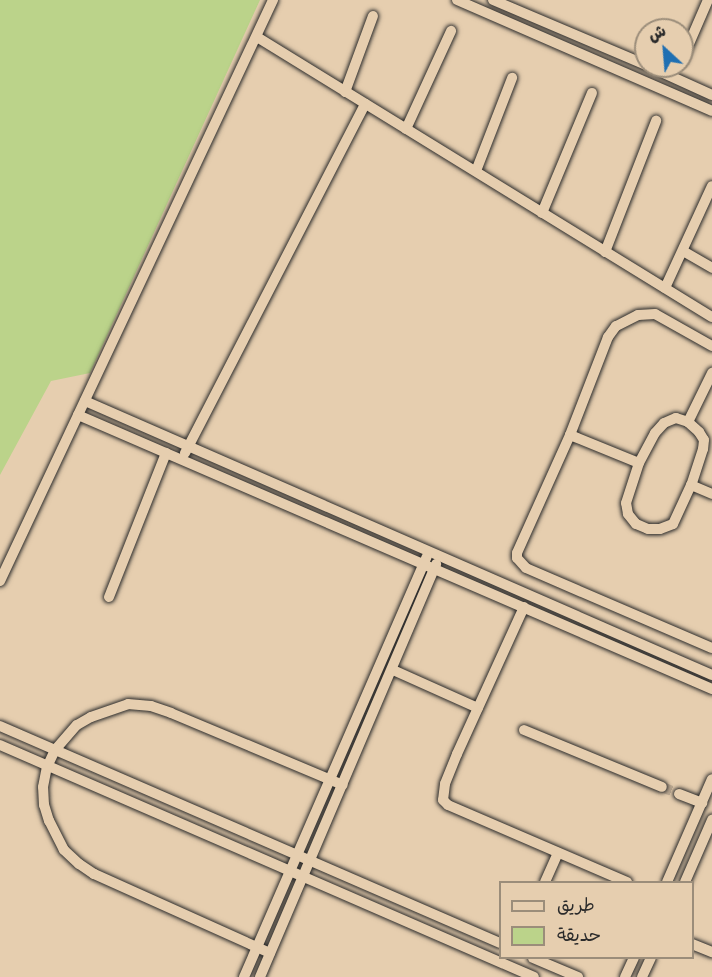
<!DOCTYPE html>
<html>
<head>
<meta charset="utf-8">
<style>
  body { margin:0 }
  #map { position:relative; width:712px; height:977px; overflow:hidden; background:#e6ceaf; font-family:"Shantell Sans","Playpen Sans Arabic",sans-serif }
  div>[style] { position:absolute }
  .green>* { inset:0; background:#bbd38a }
  .minor-tunnel>* { height:10px; margin-top:-5px; transform-origin:0; background:repeating-linear-gradient(90deg,#c1ad95 0 10px,transparent 0 15px) }
  .roads { filter:drop-shadow(0 0 2px #2b2b2b) drop-shadow(0 0 2px #2b2b2b) }
  .minor>* { height:10px; margin:-5px; padding:0 5px; transform-origin:5px; border-radius:5px; background:#e6ceaf }
  span { translate:-50% -50%; white-space:nowrap; text-align:center; line-height:1.15; -webkit-text-stroke:4.5px #e6ceaf; paint-order:stroke }
  .legend { position:absolute; left:499px; top:881px; width:195px; height:78px; box-sizing:border-box; background:#e6ceaf; border:2px solid #9b8d7a; margin:0; padding:8px 10px; list-style:none; font-size:18px; color:#2b2b2b }
  .legend li { display:flex; align-items:center; gap:12px; height:30px }
  .legend b { width:30px; border:2px solid #9b8d7a }
  .north { position:absolute; left:634px; top:18px; width:60px; height:60px; box-sizing:border-box; background:#e6ceaf; border:2px solid #9b8d7a; border-radius:50%; rotate:334deg; font-size:16px; font-weight:700; line-height:24px; text-align:center; color:#2b2b2b }
  .north::after { content:''; display:block; margin:auto; width:21px; height:27px; background:#1f6fb2; clip-path:polygon(50% 0,100% 100%,50% 72%,0 100%) }
</style>
</head>
<body>
<div id="map">
  <div class="green">
    <div style="clip-path:polygon(0 0,260px 0,90px 373px,51px 381px,0 475px)"></div>
  </div>
  <div class="minor-tunnel">
    <div style="left:662px;top:787px;width:18px;rotate:22deg"></div>
  </div>
  <div class="roads">
    <div class="minor">
      <div style="left:457px;top:0;width:278px;rotate:23.5deg"></div>
      <div style="left:493px;top:0;width:166px;rotate:23deg"></div>
      <div style="left:257px;top:37px;width:534px;rotate:31.61deg"></div>
      <div style="left:682px;top:60px;width:65px;rotate:-66.6deg"></div>
      <div style="left:648px;top:66px;width:70px;rotate:24.4deg"></div>
      <div style="left:345px;top:92px;width:81px;rotate:-69.8deg"></div>
      <div style="left:406px;top:129px;width:108px;rotate:-65.3deg"></div>
      <div style="left:476px;top:171px;width:100px;rotate:-68.8deg"></div>
      <div style="left:542px;top:213px;width:130px;rotate:-67.4deg"></div>
      <div style="left:683px;top:251px;width:34px;rotate:30deg"></div>
      <div style="left:605px;top:252px;width:141px;rotate:-68.7deg"></div>
      <div style="left:665px;top:288px;width:112px;rotate:-65.3deg"></div>
      <div style="left:712px;top:346px;width:65px;rotate:-150.7deg"></div>
      <div style="left:655px;top:314px;width:17px;rotate:177deg"></div>
      <div style="left:638px;top:315px;width:25px;rotate:153deg"></div>
      <div style="left:616px;top:326px;width:14px;rotate:126deg"></div>
      <div style="left:608px;top:337px;width:105px;rotate:111.2deg"></div>
      <div style="left:570px;top:435px;width:129px;rotate:114.2deg"></div>
      <div style="left:517px;top:553px;width:5px;rotate:90deg"></div>
      <div style="left:517px;top:558px;width:13px;rotate:48deg"></div>
      <div style="left:526px;top:568px;width:202px;rotate:23.3deg"></div>
      <div style="left:85px;top:401px;width:684px;rotate:23.61deg"></div>
      <div style="left:78px;top:415px;width:691px;rotate:23.37deg"></div>
      <div style="left:676px;top:418px;width:13px;rotate:18deg"></div>
      <div style="left:688px;top:422px;width:15px;rotate:42deg"></div>
      <div style="left:699px;top:432px;width:9px;rotate:58deg"></div>
      <div style="left:704px;top:440px;width:9px;rotate:96deg"></div>
      <div style="left:703px;top:449px;width:38px;rotate:108deg"></div>
      <div style="left:691px;top:485px;width:43px;rotate:114.8deg"></div>
      <div style="left:673px;top:524px;width:14px;rotate:159deg"></div>
      <div style="left:660px;top:529px;width:12px;rotate:180deg"></div>
      <div style="left:648px;top:529px;width:13px;rotate:-157deg"></div>
      <div style="left:636px;top:524px;width:13px;rotate:-129deg"></div>
      <div style="left:628px;top:514px;width:11px;rotate:-100deg"></div>
      <div style="left:626px;top:503px;width:42px;rotate:-72deg"></div>
      <div style="left:639px;top:463px;width:34px;rotate:-62deg"></div>
      <div style="left:655px;top:433px;width:13px;rotate:-48deg"></div>
      <div style="left:664px;top:423px;width:13px;rotate:-23deg"></div>
      <div style="left:688px;top:422px;width:55px;rotate:-63.9deg"></div>
      <div style="left:570px;top:435px;width:74px;rotate:22.1deg"></div>
      <div style="left:185px;top:453px;width:393px;rotate:-62.7deg"></div>
      <div style="left:691px;top:485px;width:23px;rotate:23deg"></div>
      <div style="left:0;top:581px;width:642px;rotate:-64.83deg"></div>
      <div style="left:109px;top:597px;width:155px;rotate:-68.4deg"></div>
      <div style="left:524px;top:607px;width:162px;rotate:114.5deg"></div>
      <div style="left:457px;top:754px;width:32px;rotate:112deg"></div>
      <div style="left:445px;top:784px;width:16px;rotate:97deg"></div>
      <div style="left:443px;top:800px;width:7px;rotate:45deg"></div>
      <div style="left:448px;top:805px;width:195px;rotate:23.3deg"></div>
      <div style="left:393px;top:670px;width:93px;rotate:24.1deg"></div>
      <div style="left:0;top:726px;width:545px;rotate:23.46deg"></div>
      <div style="left:524px;top:730px;width:149px;rotate:22.4deg"></div>
      <div style="left:0;top:745px;width:582px;rotate:23.48deg"></div>
      <div style="left:679px;top:794px;width:25px;rotate:21deg"></div>
      <div style="left:545px;top:882px;width:32px;rotate:-66deg"></div>
      <div style="left:667px;top:882px;width:112px;rotate:-66.4deg"></div>
      <div style="left:685px;top:882px;width:68px;rotate:-66.5deg"></div>
      <div style="left:692px;top:944px;width:22px;rotate:22deg"></div>
      <div style="left:270px;top:953px;width:193px;rotate:-155.8deg"></div>
      <div style="left:94px;top:874px;width:18px;rotate:-146deg"></div>
      <div style="left:79px;top:864px;width:21px;rotate:-137deg"></div>
      <div style="left:64px;top:850px;width:33px;rotate:-117deg"></div>
      <div style="left:49px;top:821px;width:17px;rotate:-107deg"></div>
      <div style="left:44px;top:805px;width:18px;rotate:-93deg"></div>
      <div style="left:43px;top:787px;width:20px;rotate:-79deg"></div>
      <div style="left:47px;top:767px;width:19px;rotate:-65deg"></div>
      <div style="left:55px;top:750px;width:33px;rotate:-49deg"></div>
      <div style="left:77px;top:725px;width:16px;rotate:-30deg"></div>
      <div style="left:91px;top:717px;width:39px;rotate:-19deg"></div>
      <div style="left:128px;top:704px;width:23px;rotate:5deg"></div>
      <div style="left:151px;top:706px;width:21px;rotate:19deg"></div>
      <div style="left:171px;top:713px;width:186px;rotate:22.7deg"></div>
      <div style="left:533px;top:958px;width:49px;rotate:22.9deg"></div>
      <div style="left:244px;top:977px;width:458px;rotate:-66.5deg"></div>
      <div style="left:260px;top:977px;width:449px;rotate:-66.9deg"></div>
      <div style="left:625px;top:977px;width:21px;rotate:-65deg"></div>
      <div style="left:642px;top:977px;width:21px;rotate:-65deg"></div>
    </div>
  </div>
  <ul class="legend">
  <li><b style="height:8px;background:#e6ceaf"></b>طريق</li>
  <li><b style="height:16px;background:#bbd38a"></b>حديقة</li>
  </ul>
  <div class="north">ش</div>
</div>
</body>
</html>
